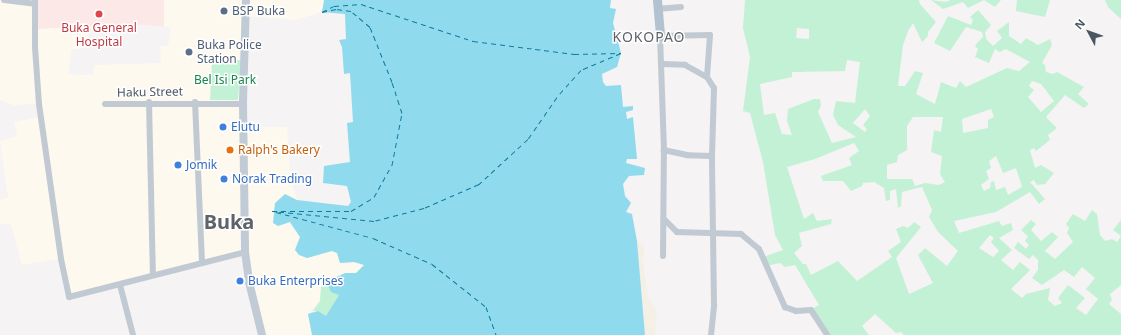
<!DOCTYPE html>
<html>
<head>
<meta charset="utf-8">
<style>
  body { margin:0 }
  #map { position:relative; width:1121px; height:335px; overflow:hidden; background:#f5f3f3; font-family:"Noto Sans",sans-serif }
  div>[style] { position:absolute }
  .commercial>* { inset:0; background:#fdf9ef }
  .medical>* { inset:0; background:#fce8e6 }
  .green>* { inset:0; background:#c3f1d5 }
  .sand>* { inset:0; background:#f5f0e5 }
  .water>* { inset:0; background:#90daee }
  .ferry>* { height:1px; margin-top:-0.5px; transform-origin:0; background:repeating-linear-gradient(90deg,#0c7c9b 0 5px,transparent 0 9px) }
  .street>* { height:6px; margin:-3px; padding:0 3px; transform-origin:3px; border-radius:3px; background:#c1cad2 }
  .secondary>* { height:8px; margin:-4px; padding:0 4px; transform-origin:4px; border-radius:4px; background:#c1cbd6 }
  .primary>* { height:9px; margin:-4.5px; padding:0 4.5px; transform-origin:4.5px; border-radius:4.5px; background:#b3c2d1 }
  .dots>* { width:11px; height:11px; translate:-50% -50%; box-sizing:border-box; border:2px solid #fff; border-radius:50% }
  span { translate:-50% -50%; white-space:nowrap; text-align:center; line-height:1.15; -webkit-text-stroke:3px #fff; paint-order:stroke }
  .service-label { font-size:12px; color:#4e5e75 }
  .left { translate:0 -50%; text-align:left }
  .health-label { font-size:12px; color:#be3a42 }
  .park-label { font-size:12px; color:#17864f }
  .street-label { font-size:12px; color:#4a5661 }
  .shop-label { font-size:12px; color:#366cbe }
  .food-label { font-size:12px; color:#c56008 }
  .quarter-label { font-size:14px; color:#5f6368; letter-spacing:1px }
  .town-label { font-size:20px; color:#5f6368; font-weight:700 }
  .north { position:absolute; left:1069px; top:12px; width:40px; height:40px; -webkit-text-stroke:3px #fff; paint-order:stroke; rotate:311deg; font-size:11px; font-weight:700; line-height:16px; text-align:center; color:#4a5661 }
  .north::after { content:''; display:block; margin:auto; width:14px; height:18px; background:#4a5661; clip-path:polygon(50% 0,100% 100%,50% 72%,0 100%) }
</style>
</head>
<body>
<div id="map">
  <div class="commercial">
    <div style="clip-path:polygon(0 0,35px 0,35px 29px,89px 27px,87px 47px,71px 50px,69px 74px,93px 75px,94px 65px,161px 63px,160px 46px,168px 46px,171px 28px,164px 26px,164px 0,324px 0,322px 12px,296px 20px,245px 16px,245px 127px,287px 127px,290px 178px,297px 200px,290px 222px,291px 227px,301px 237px,296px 243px,295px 250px,299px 255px,307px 258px,332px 251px,337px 253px,345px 264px,354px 262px,364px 265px,357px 273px,345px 273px,321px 286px,320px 301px,308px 314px,312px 335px,262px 335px,245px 252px,69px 297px,61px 259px,22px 265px,11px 224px,0 224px,0 200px,8px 197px,0 141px,17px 136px,14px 122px,41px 117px,39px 104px,13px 105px,0 100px)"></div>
  </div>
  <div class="medical">
    <div style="clip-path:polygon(35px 0,164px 0,164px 26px,126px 24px,35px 29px)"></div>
  </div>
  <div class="green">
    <div style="clip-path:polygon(evenodd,745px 0,919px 0,920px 4px,936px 22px,928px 32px,928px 36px,922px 42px,913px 23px,908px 31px,903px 45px,898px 86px,905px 86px,915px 71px,923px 73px,916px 94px,935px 104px,941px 82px,956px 88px,960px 81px,966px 87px,1007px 68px,1019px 71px,1030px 62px,1006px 49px,1000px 52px,995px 49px,989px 63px,975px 57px,978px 49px,975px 46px,977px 43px,983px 37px,982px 32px,966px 27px,950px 51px,934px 43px,948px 16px,971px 25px,973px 20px,970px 17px,978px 10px,991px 25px,985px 32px,986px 39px,993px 46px,1002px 38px,997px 31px,1009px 22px,1009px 36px,1021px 44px,1026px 38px,1038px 45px,1050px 39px,1052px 45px,1042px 63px,1045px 65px,1046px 72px,1053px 74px,1057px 72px,1084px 87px,1078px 94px,1089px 104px,1084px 108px,1065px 95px,1046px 117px,1057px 128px,1048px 135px,1050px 140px,1036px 151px,1034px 148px,1030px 150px,1035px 168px,1041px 165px,1054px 173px,1045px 184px,1037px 185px,1034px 180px,1030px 182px,1045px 199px,1039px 204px,1030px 192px,996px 212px,954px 221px,959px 233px,999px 221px,1002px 226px,1011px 223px,1013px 230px,999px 238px,1012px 250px,1001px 260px,1013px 270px,1020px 262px,1030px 270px,1011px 289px,1022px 298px,1026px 294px,1050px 288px,1048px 300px,1055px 306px,1062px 303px,1058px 298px,1068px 285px,1085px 298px,1076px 308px,1086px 315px,1098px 299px,1086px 289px,1095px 278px,1082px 267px,1074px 277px,1064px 270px,1042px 285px,1032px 278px,1038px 270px,1038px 260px,1033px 255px,1029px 259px,1014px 248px,1018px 242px,1026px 249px,1029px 245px,1025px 241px,1028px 236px,1021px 230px,1031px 220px,1036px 224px,1031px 230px,1041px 241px,1052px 232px,1058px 237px,1045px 251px,1055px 259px,1073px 242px,1067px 233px,1069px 228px,1066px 224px,1073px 214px,1085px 221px,1092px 210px,1097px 214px,1100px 235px,1105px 241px,1112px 239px,1117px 242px,1121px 236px,1113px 230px,1121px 220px,1121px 285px,1110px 294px,1112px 300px,1109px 304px,1121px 314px,1121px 335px,904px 335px,901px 332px,896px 333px,875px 314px,862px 326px,869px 335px,827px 335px,811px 310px,819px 305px,795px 265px,785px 267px,780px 263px,766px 266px,763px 257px,783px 250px,775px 235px,763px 162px,750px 113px,743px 111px,750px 57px,743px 28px,745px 0,797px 28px,809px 29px,809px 39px,796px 38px,797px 28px,745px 0,847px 60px,860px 62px,855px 103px,836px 101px,833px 115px,838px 125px,856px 137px,832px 143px,818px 112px,821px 106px,820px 99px,814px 99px,788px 109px,787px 121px,792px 135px,782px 134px,775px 113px,764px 115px,760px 84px,792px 77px,792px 72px,845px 71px,847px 60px,745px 0,1032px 81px,1041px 84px,1054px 101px,1041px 112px,1028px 97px,1034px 90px,1029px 86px,1032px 81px,745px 0,865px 109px,870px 116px,863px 125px,867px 129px,865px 132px,853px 123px,865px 109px,745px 0,991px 109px,994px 117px,988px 120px,988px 128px,963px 133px,962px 119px,991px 109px,745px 0,913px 117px,943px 117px,941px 132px,934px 130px,931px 152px,942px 156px,940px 174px,945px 182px,939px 185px,925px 183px,915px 186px,912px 179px,887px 179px,887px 165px,897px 162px,898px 155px,907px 150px,907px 126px,913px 117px,745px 0,854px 143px,859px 151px,849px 158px,852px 165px,821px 176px,823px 181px,843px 181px,851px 191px,862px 186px,863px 183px,874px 182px,884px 188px,886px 201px,890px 200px,890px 191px,896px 189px,898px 208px,901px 206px,902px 192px,922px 187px,932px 210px,929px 217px,938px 232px,958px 251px,947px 266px,925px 248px,918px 255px,933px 283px,909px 294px,896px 258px,921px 227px,914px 222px,908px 228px,903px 226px,896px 229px,901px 242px,888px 251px,892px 257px,857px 281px,838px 261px,811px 275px,806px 264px,803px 264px,794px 253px,802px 246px,799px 233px,831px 224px,832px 219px,817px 221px,813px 213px,804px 219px,787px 167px,815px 159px,854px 143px,745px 0,996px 156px,1003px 173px,1016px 168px,1022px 187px,1008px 195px,1005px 187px,996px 190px,994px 181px,991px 182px,990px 188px,984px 191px,981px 185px,989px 179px,986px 171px,991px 168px,989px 161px,996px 156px,745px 0,990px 235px,994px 238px,991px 242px,999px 251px,993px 257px,979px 248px,990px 235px)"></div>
    <div style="clip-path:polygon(931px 0,946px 2px,950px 0,1001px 0,995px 7px,984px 0,968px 8px,963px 2px,943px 9px)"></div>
    <div style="clip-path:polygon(1017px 0,1050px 0,1045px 17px,1016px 11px)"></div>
    <div style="clip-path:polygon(1105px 0,1121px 0,1121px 19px,1108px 7px)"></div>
    <div style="clip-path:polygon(241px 60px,238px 100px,210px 100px,212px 61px)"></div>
    <div style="clip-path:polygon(326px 282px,331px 292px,340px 294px,326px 317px,318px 311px,313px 311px,320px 301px,321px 286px)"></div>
  </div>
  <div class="sand">
    <div style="clip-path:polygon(637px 241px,644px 246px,643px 263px,648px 297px,657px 311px,655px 335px,645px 335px)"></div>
  </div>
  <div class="water">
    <div style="clip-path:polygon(324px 0,611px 0,610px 8px,616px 9px,613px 23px,621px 53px,617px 67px,602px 74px,603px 82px,606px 86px,621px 85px,623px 107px,633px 106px,633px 110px,626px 112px,627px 119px,633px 117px,637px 159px,627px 159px,626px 163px,645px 168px,644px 175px,629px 176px,623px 184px,625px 196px,631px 203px,626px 212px,632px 214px,637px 241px,645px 335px,312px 335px,308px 314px,318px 311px,326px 316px,339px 295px,331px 292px,326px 282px,345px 273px,356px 273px,364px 265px,354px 262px,340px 263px,337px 253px,332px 251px,307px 258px,299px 255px,295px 250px,300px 237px,290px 222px,278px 226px,273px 223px,275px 203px,285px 194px,297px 200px,348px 206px,351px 202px,347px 186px,323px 183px,324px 166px,350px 162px,347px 123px,353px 122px,350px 73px,344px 74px,342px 47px,339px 40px,346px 39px,345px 14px,322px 12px)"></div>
  </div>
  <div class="ferry">
    <div style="left:361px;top:4px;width:118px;rotate:18.3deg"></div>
    <div style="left:473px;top:41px;width:102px;rotate:7.3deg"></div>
    <div style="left:574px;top:54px;width:47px;rotate:-1.2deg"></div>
    <div style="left:621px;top:53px;width:43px;rotate:157deg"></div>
    <div style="left:581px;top:70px;width:36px;rotate:132deg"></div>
    <div style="left:557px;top:97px;width:51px;rotate:124.6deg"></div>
    <div style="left:528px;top:139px;width:67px;rotate:137.4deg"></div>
    <div style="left:479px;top:184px;width:60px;rotate:156.4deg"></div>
    <div style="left:424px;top:208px;width:52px;rotate:165.4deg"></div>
    <div style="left:374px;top:221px;width:102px;rotate:-174.4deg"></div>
    <div style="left:272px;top:211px;width:79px"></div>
    <div style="left:351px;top:211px;width:27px;rotate:-31deg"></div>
    <div style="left:374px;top:197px;width:37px;rotate:-61deg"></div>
    <div style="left:392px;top:165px;width:53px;rotate:-79.1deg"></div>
    <div style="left:402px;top:113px;width:33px;rotate:-108deg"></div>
    <div style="left:392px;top:82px;width:59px;rotate:-111.8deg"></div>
    <div style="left:370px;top:27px;width:25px;rotate:-140deg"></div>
    <div style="left:351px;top:11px;width:15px;rotate:-172deg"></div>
    <div style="left:336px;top:9px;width:14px;rotate:168deg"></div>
    <div style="left:322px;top:12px;width:13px;rotate:-27deg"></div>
    <div style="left:334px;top:6px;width:27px;rotate:-4deg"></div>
    <div style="left:276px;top:212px;width:100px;rotate:15deg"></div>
    <div style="left:373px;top:238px;width:64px;rotate:23.8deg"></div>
    <div style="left:432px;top:264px;width:69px;rotate:38.5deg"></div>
    <div style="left:486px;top:307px;width:30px;rotate:70deg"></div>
  </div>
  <div class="street">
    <div style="left:4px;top:0;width:31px;rotate:7deg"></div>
    <div style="left:35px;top:0;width:47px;rotate:90deg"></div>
    <div style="left:35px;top:47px;width:57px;rotate:86deg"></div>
    <div style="left:39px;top:104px;width:157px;rotate:81.9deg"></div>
    <div style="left:61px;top:259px;width:39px;rotate:78deg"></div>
    <div style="left:69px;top:297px;width:182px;rotate:-14.3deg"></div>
    <div style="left:657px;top:9px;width:24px;rotate:-5deg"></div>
    <div style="left:662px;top:64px;width:23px;rotate:2deg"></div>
    <div style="left:685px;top:65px;width:25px;rotate:29deg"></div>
    <div style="left:149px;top:102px;width:173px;rotate:88.7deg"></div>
    <div style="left:195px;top:102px;width:161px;rotate:87.5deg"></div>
    <div style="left:105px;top:104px;width:138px"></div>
    <div style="left:665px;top:220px;width:17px;rotate:45deg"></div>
    <div style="left:677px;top:232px;width:64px;rotate:1.8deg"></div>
    <div style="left:741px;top:234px;width:23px;rotate:40deg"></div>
    <div style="left:759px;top:249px;width:64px;rotate:65.9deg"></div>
    <div style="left:785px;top:307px;width:12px;rotate:20deg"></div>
    <div style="left:796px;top:311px;width:15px;rotate:-4deg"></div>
    <div style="left:811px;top:310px;width:30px;rotate:57deg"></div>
    <div style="left:663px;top:256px;width:106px;rotate:-89.5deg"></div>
    <div style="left:120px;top:285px;width:52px;rotate:75.4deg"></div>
    <div style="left:711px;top:335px;width:30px;rotate:-84deg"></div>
    <div style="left:714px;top:305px;width:149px;rotate:-90.8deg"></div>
    <div style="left:712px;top:156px;width:25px;rotate:-178deg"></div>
    <div style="left:687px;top:155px;width:24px;rotate:-168deg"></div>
    <div style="left:664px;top:150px;width:114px;rotate:-92deg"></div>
    <div style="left:660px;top:36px;width:50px;rotate:-1.1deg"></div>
    <div style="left:710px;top:35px;width:42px;rotate:94.1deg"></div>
    <div style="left:707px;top:77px;width:13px;rotate:58deg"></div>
    <div style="left:714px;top:88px;width:68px;rotate:91.7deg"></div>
  </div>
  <div class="secondary">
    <div style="left:246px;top:0;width:104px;rotate:91.7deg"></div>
    <div style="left:243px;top:104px;width:148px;rotate:89.2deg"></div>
    <div style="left:245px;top:252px;width:30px;rotate:82deg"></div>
    <div style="left:249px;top:282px;width:55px;rotate:76.2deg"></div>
  </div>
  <div class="primary">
    <div style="left:657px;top:0;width:36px;rotate:85deg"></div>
  </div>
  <div class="dots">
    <div style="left:224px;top:11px;background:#5c6f8a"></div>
    <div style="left:99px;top:14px;background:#e0444e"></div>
    <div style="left:189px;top:52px;background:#5c6f8a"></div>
    <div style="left:223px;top:127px;background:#3f7fe0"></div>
    <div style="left:230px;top:150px;background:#e8710a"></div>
    <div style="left:178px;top:165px;background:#3f7fe0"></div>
    <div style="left:224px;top:179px;background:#3f7fe0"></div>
    <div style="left:240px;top:281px;background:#3f7fe0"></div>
  </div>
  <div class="service-label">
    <span class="left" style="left:232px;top:11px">BSP Buka</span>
    <span class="left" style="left:197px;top:52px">Buka Police<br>Station</span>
  </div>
  <div class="health-label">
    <span style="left:99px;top:35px">Buka General<br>Hospital</span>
  </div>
  <div class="park-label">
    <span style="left:225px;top:80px">Bel Isi Park</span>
  </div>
  <div class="street-label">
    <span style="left:150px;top:92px;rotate:-1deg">Haku Street</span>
  </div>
  <div class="shop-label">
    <span class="left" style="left:231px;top:127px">Elutu</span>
    <span class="left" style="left:186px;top:165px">Jomik</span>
    <span class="left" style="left:232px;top:179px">Norak Trading</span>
    <span class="left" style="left:248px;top:281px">Buka Enterprises</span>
  </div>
  <div class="food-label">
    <span class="left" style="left:238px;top:150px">Ralph's Bakery</span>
  </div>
  <div class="quarter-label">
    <span style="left:649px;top:37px">KOKOPAO</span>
  </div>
  <div class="town-label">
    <span style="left:229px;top:221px">Buka</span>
  </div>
  <div class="north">N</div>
</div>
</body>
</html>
